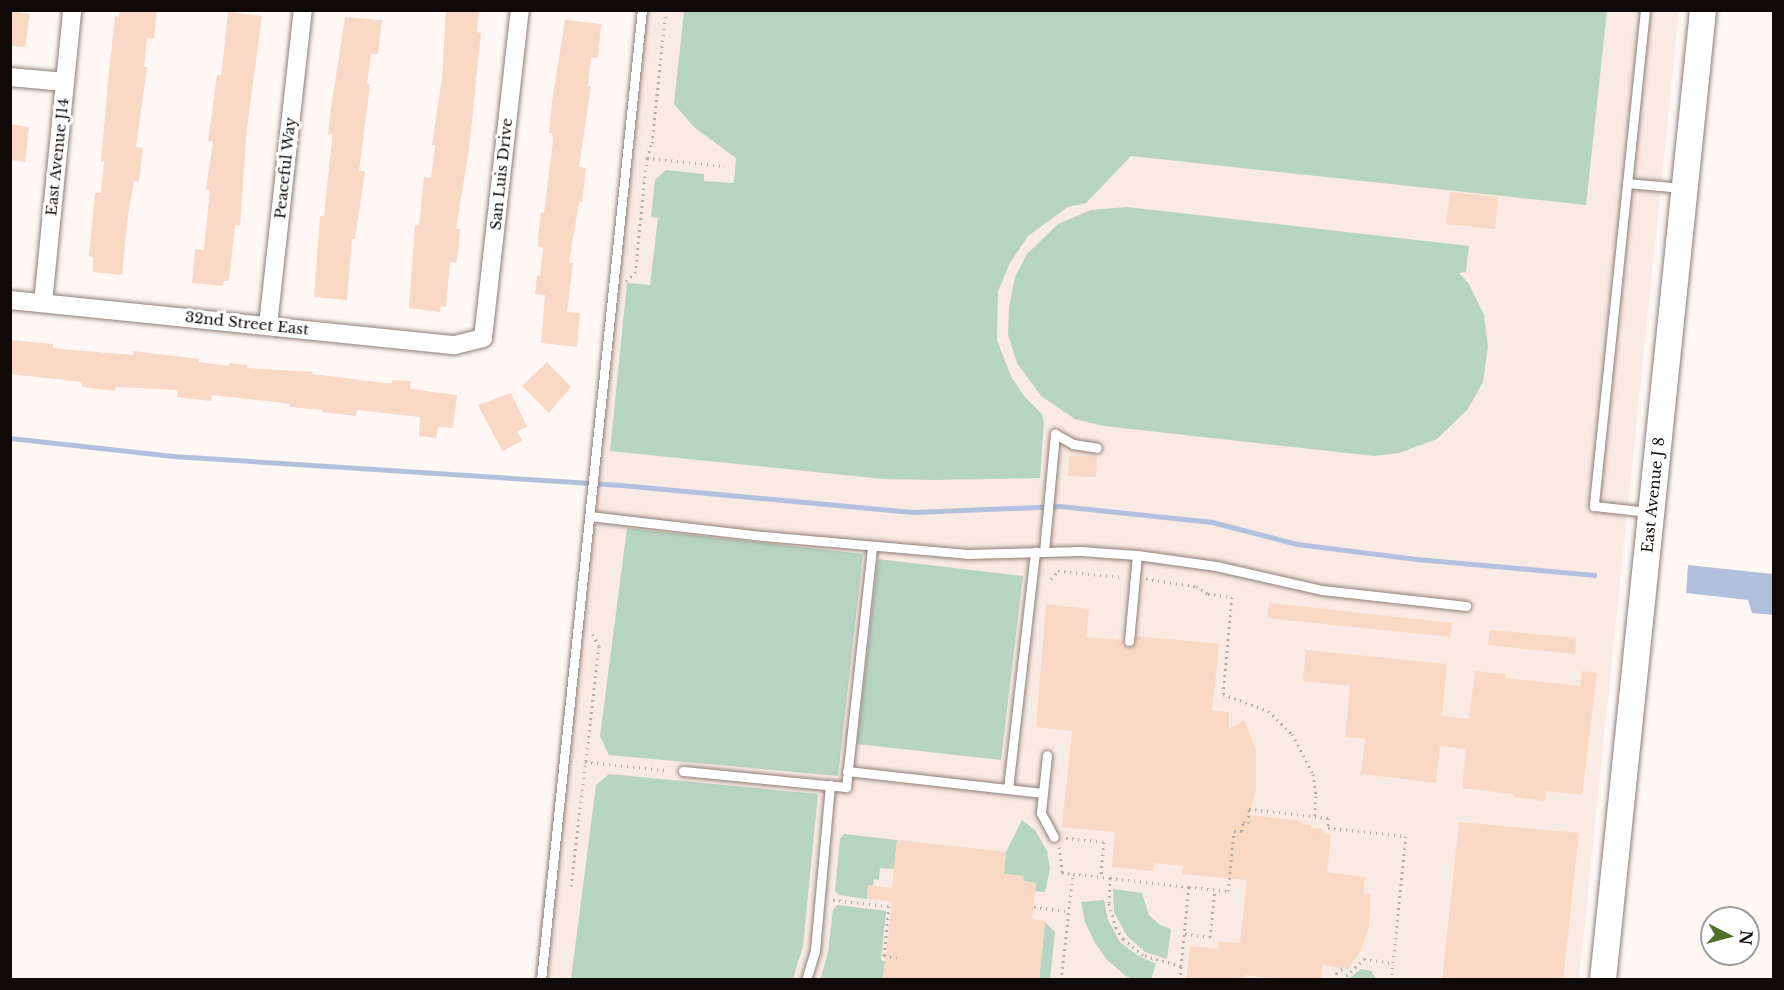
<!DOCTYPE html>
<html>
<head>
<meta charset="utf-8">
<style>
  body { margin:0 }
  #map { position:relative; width:1784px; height:990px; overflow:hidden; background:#fef7f4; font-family:"Libre Baskerville",serif }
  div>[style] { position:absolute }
  .built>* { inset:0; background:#f9eae3 }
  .green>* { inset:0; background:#b7d4c1 }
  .water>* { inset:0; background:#b1c1dd }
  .stream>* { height:5px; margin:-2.5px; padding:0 2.5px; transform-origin:2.5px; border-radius:2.5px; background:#b1c1dd }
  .building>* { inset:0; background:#f9d8c6 }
  .path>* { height:3px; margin-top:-1.5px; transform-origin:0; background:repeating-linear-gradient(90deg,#b3adaa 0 1.5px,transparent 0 6px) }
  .roads { filter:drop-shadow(0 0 2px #8e7e76) drop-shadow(0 0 2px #8e7e76) }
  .lane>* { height:9px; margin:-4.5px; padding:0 4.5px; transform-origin:4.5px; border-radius:4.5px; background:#fff }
  .street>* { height:18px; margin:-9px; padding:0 9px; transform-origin:9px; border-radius:9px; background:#fff }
  .secondary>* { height:26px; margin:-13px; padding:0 13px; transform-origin:13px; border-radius:13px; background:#fff }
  span { translate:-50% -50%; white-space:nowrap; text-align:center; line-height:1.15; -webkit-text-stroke:6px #fff; paint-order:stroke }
  .street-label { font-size:15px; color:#0f0a07 }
  .frame { position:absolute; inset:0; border:12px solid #0f0a07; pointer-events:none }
  .north { position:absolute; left:1700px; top:906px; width:60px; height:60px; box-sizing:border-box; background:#fff; border:2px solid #9f9d9c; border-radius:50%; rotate:96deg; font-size:16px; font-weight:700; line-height:24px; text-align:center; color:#0f0a07 }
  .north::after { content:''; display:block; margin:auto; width:21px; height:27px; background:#4e7029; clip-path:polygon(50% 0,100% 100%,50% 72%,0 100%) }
</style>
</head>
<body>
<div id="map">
  <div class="built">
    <div style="clip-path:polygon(639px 11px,1679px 11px,1579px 979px,534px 980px)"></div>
  </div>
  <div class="green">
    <div style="clip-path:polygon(684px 11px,684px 10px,1607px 11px,1586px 205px,1131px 156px,1086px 203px,1068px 207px,1028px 236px,1010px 263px,998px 291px,997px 340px,1011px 376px,1024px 396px,1042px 414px,1044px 422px,1040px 478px,934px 480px,883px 479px,610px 451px,627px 283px,650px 285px,658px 218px,651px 217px,655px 180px,666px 170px,704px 174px,704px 181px,734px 183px,736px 158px,695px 128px,674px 104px)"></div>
    <div style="clip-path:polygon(1127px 207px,1469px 246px,1466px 272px,1459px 273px,1469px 284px,1484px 315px,1488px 347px,1483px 382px,1468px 409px,1437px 439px,1399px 453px,1374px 456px,1104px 426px,1075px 419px,1041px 396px,1017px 363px,1008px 335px,1009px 307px,1015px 277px,1027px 254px,1058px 224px,1091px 210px)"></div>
    <div style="clip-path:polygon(627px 528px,863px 554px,838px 776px,609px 755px,600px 736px)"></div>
    <div style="clip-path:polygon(878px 559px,1023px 576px,1001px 760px,857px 744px)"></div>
    <div style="clip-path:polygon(609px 774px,818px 794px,803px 946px,793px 979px,571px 979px,596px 785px)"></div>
    <div style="clip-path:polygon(1022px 820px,1035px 830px,1047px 851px,1050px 869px,1045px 892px,1035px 891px,1036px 883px,1023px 881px,1023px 876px,1004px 874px,1006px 852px)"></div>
    <div style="clip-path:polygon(844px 834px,897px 840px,894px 869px,880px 868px,879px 880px,874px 879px,873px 886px,868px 886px,867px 899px,839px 895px,835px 891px,840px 839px)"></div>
    <div style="clip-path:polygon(1113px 889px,1142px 893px,1149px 915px,1160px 925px,1171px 929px,1167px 959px,1145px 952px,1127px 936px,1114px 912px)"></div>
    <div style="clip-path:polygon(1104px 900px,1108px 920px,1120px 942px,1137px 955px,1156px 964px,1151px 979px,1133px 979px,1126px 976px,1107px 960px,1095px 943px,1085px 922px,1081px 902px)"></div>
    <div style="clip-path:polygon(838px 905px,886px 911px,881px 960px,885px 961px,883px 979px,820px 980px,828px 953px,833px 909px)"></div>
    <div style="clip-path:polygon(1045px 922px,1055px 932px,1050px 979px,1039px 980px)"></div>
    <div style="clip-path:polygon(1361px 969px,1371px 971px,1376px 979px,1348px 979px)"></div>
  </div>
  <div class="water">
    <div style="clip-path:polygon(1688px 565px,1773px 574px,1773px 615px,1752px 613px,1748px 600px,1686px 593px)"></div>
  </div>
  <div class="stream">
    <div style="left:10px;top:438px;width:164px;rotate:6.3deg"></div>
    <div style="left:173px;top:456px;width:449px;rotate:3.7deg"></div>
    <div style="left:621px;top:485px;width:293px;rotate:5.3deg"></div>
    <div style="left:913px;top:512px;width:147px;rotate:-2.3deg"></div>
    <div style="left:1060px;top:506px;width:153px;rotate:6deg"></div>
    <div style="left:1212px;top:522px;width:88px;rotate:14.5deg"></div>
    <div style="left:1297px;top:544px;width:120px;rotate:7.2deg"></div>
    <div style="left:1416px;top:559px;width:179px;rotate:5.1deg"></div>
  </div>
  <div class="building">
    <div style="clip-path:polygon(120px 10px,157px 10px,154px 39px,147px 38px,144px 67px,147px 67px,136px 147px,143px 148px,139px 182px,134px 181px,128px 215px,122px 275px,93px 272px,93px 257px,89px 256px,95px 193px,101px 193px,104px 162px,101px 162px,108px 82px,115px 16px,119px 17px)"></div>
    <div style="clip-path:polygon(446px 10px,479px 10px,477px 32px,481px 33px,469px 149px,456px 229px,460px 229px,458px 254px,456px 263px,450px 262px,446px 307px,441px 306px,440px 312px,409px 308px,415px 225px,419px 226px,424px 177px,431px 178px,435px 145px,432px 145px,442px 78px)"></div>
    <div style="clip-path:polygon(10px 11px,30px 14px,25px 47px,10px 46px)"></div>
    <div style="clip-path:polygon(228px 12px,262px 16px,247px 127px,240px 226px,235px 225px,229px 281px,224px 281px,223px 286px,192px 283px,195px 249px,204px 250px,210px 190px,206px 189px,213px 142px,208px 141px,217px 75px,221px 75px,223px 60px)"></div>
    <div style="clip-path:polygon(345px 17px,382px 20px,378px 54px,371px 54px,367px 84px,370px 85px,359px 171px,365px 171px,355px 239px,352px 239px,347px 300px,314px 297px,320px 216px,324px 216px,332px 140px,332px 134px,328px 134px,330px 115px)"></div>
    <div style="clip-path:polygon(565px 20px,601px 24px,598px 58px,591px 57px,588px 86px,591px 86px,579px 167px,586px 168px,582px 202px,579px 202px,569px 263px,573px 263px,567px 312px,580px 313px,577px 347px,541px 343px,545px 295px,535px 294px,537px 275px,540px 276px,543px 248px,538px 247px,538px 238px,541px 212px,544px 213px,553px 141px,552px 133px,549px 133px,552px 102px)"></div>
    <div style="clip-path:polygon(10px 124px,29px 127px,25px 162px,10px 160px)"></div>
    <div style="clip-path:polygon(1450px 192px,1498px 197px,1495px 229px,1446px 224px)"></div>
    <div style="clip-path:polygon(10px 340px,53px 344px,53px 348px,60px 349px,133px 355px,133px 351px,199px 359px,199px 362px,229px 366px,229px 363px,247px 365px,247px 368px,313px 372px,312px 374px,385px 383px,392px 383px,392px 380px,411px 381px,410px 389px,457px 395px,453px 428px,438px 427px,436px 438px,419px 436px,420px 417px,357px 410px,356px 416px,322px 412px,322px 410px,290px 407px,290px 404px,276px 402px,212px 395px,211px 401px,177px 397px,178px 390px,116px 387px,115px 391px,82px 387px,82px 382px,10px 374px)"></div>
    <div style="clip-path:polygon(547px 362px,571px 387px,549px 413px,522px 386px)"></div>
    <div style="clip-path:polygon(511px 393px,527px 427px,517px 431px,522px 441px,502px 451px,478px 405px)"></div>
    <div style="clip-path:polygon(1069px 456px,1097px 457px,1096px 477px,1068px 476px)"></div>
    <div style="clip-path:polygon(1269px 603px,1452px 623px,1451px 637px,1267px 618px)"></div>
    <div style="clip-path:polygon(1046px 604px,1089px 609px,1086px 637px,1122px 640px,1128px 648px,1134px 645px,1136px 636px,1219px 644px,1212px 711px,1229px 712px,1229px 729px,1244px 720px,1256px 750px,1256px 790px,1249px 815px,1302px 821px,1301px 824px,1311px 825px,1311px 828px,1324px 829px,1323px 834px,1331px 835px,1327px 872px,1365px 877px,1363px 893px,1370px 894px,1370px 901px,1369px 927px,1361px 950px,1348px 969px,1322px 965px,1321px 980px,1283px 980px,1245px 975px,1244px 980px,1186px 980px,1190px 946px,1218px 949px,1219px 941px,1240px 943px,1247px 880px,1182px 874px,1183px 866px,1154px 863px,1153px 871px,1112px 867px,1115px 832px,1062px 827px,1072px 731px,1036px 727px)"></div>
    <div style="clip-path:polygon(1490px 630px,1576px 638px,1575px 654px,1488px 645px)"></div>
    <div style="clip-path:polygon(1306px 650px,1447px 664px,1442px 716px,1469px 719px,1475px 671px,1506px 674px,1506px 678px,1580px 686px,1582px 671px,1597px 673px,1582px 795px,1546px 791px,1545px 801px,1514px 797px,1514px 794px,1462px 788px,1466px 749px,1440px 746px,1436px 783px,1361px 774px,1365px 739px,1345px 737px,1350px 686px,1303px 681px)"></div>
    <div style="clip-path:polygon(1459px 822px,1579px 833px,1563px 980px,1442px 980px)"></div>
    <div style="clip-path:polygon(897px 840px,1006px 852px,1004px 874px,1024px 876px,1023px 881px,1036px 883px,1032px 919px,1045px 921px,1039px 980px,883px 980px,892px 901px,867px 899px,868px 885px,892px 888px)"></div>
  </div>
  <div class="path">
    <div style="left:647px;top:158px;width:16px;rotate:-72deg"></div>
    <div style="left:652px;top:143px;width:134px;rotate:-84deg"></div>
    <div style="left:626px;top:281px;width:12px;rotate:-42deg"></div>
    <div style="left:635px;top:273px;width:116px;rotate:-84deg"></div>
    <div style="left:647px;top:158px;width:78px;rotate:5.9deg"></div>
    <div style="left:1051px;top:579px;width:11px;rotate:-49deg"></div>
    <div style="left:1058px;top:571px;width:64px;rotate:5.4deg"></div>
    <div style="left:1146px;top:579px;width:50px;rotate:8deg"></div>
    <div style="left:1196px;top:586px;width:14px;rotate:34deg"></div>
    <div style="left:1208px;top:594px;width:24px;rotate:7deg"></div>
    <div style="left:1232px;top:597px;width:97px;rotate:95.3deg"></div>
    <div style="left:1223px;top:694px;width:48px;rotate:20.7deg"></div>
    <div style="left:1268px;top:711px;width:33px;rotate:44deg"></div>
    <div style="left:1292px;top:734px;width:45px;rotate:62.3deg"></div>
    <div style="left:1313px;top:774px;width:22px;rotate:82deg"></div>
    <div style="left:1316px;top:796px;width:21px;rotate:93deg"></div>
    <div style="left:585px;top:762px;width:81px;rotate:5.6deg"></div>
    <div style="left:1066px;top:838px;width:38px;rotate:6deg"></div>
    <div style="left:1104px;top:842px;width:35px;rotate:95deg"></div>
    <div style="left:1059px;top:847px;width:26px;rotate:83deg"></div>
    <div style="left:1062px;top:873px;width:11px;rotate:5deg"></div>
    <div style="left:571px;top:886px;width:242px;rotate:-83.3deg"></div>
    <div style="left:599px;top:646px;width:17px;rotate:-118deg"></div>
    <div style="left:1189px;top:887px;width:39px;rotate:6deg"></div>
    <div style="left:1228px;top:891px;width:60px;rotate:-84.3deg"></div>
    <div style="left:1234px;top:831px;width:8px"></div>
    <div style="left:1242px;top:831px;width:9px;rotate:-84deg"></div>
    <div style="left:1243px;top:822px;width:5px;rotate:11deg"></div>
    <div style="left:1248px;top:823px;width:14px;rotate:-86deg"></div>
    <div style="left:1249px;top:809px;width:81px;rotate:6.4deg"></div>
    <div style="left:1329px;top:818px;width:10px;rotate:96deg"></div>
    <div style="left:1328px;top:828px;width:78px;rotate:5.9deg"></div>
    <div style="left:1406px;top:836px;width:145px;rotate:95.9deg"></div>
    <div style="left:833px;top:900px;width:56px;rotate:6.1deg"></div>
    <div style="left:889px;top:906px;width:50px;rotate:95.7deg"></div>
    <div style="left:884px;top:956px;width:13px;rotate:9deg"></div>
    <div style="left:1034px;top:907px;width:35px;rotate:7deg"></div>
    <div style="left:1185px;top:934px;width:25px;rotate:7deg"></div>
    <div style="left:1210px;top:937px;width:48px;rotate:-84.1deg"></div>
    <div style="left:1061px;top:980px;width:107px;rotate:-83.5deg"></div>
    <div style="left:1073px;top:874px;width:37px;rotate:6deg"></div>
    <div style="left:1110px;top:878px;width:80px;rotate:6.5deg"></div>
    <div style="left:1189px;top:887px;width:79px;rotate:95.8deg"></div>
    <div style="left:1181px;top:966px;width:40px;rotate:-164deg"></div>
    <div style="left:1143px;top:955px;width:26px;rotate:-141deg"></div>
    <div style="left:1123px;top:939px;width:13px;rotate:-122deg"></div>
    <div style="left:1116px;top:928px;width:26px;rotate:-106deg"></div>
    <div style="left:1109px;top:903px;width:25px;rotate:-88deg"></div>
    <div style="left:1180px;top:980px;width:14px;rotate:-86deg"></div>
    <div style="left:1337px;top:980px;width:7px;rotate:-98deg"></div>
    <div style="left:1336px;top:973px;width:9px;rotate:-36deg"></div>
    <div style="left:1342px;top:980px;width:30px;rotate:-44deg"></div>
    <div style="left:1364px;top:959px;width:29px;rotate:8deg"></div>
  </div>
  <div class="roads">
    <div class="lane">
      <div style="left:1645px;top:10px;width:499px;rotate:95.9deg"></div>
      <div style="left:1594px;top:506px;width:55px;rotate:6.2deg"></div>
      <div style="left:1627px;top:183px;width:55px;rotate:5.2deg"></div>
      <div style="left:589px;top:516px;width:175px;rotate:6.6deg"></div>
      <div style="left:763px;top:536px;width:205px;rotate:5deg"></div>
      <div style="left:967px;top:554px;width:114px;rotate:-1.5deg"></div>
      <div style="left:1081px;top:551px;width:56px;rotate:4.1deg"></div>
      <div style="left:1137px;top:555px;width:80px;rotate:7.9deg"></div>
      <div style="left:1216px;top:566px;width:109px;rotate:12.8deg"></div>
      <div style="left:1322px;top:590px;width:145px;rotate:6.3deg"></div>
      <div style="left:1044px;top:552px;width:119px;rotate:-84.7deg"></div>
      <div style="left:1055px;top:434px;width:21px;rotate:29deg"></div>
      <div style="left:1073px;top:444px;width:24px;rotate:9deg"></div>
      <div style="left:1129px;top:641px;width:86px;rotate:-84.7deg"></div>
      <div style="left:683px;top:771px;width:164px;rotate:5.6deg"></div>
      <div style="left:846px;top:787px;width:242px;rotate:-83.8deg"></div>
      <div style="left:847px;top:771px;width:197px;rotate:6.4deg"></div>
      <div style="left:1043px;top:793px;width:38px;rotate:-84deg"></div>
      <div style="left:1008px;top:789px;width:239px;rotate:-83.5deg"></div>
      <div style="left:1043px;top:793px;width:20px;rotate:96deg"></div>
      <div style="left:1041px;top:813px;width:27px;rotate:62deg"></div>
      <div style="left:541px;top:980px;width:975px;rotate:-84.06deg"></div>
      <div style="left:806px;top:980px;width:31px;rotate:-73deg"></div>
      <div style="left:815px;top:950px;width:166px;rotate:-84.8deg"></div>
    </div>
    <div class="street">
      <div style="left:10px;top:77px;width:55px;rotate:5.2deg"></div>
      <div style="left:10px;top:300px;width:447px;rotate:5.8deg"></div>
      <div style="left:455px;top:345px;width:29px;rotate:-14deg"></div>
      <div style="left:483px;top:338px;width:330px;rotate:-83.6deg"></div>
      <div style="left:43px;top:303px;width:294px;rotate:-84.3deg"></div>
      <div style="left:268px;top:325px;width:317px;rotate:-83.7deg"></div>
    </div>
    <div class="secondary">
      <div style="left:1603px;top:980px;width:975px;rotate:-84.11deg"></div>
    </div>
  </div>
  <div class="street-label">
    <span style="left:57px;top:157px;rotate:-84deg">East Avenue J14</span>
    <span style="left:285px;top:168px;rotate:-84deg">Peaceful Way</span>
    <span style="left:501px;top:174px;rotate:-84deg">San Luis Drive</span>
    <span style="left:247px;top:323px;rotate:6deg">32nd Street East</span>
    <span style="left:1653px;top:495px;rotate:-84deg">East Avenue J 8</span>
  </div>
  <div class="frame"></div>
  <div class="north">N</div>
</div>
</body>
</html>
